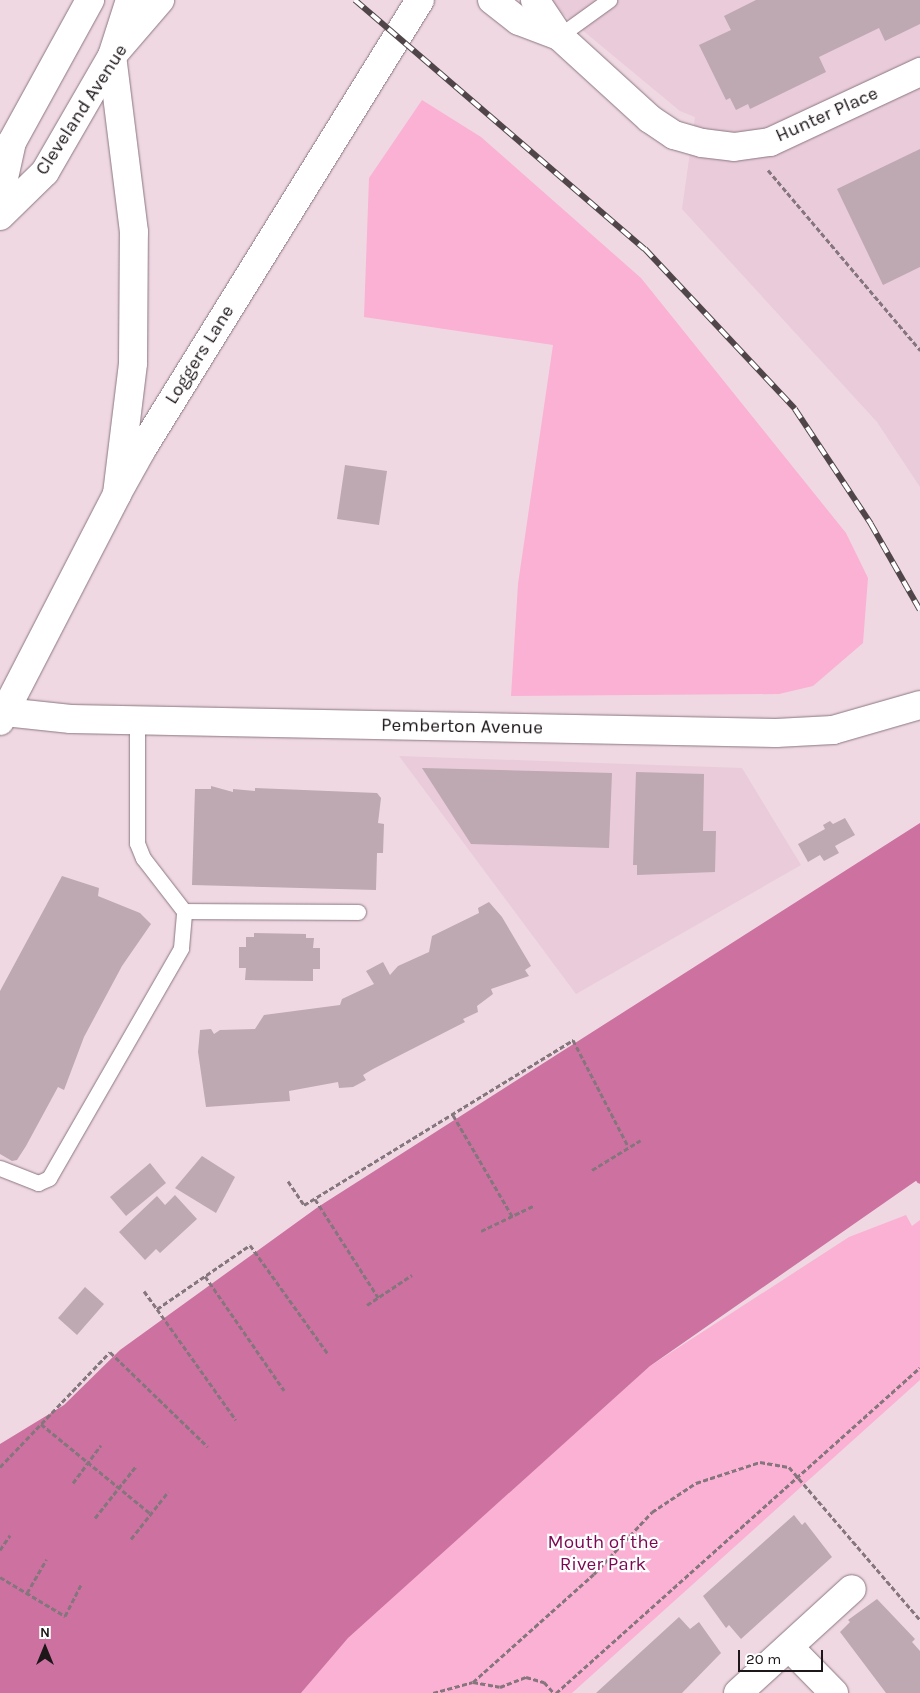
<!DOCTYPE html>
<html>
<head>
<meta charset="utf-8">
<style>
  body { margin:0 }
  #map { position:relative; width:920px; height:1693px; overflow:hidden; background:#efd8e2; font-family:Karla,sans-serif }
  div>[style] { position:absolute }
  .built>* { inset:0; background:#e9cbd9 }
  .green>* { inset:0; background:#fab1d4 }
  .water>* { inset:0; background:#cc71a0 }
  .stream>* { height:9px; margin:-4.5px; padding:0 4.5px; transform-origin:4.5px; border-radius:4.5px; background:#cc71a0 }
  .building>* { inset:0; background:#bea8b2 }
  .path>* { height:3px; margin-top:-1.5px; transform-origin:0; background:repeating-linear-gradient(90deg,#85767d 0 5px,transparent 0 7.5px) }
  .roads { filter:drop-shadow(0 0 1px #8b7780) drop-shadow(0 0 1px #8b7780) }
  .service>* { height:15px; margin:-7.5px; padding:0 7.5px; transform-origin:7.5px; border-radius:7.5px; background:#fff }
  .minor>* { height:28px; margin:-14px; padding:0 14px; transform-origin:14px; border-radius:14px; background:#fff }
  .tertiary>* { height:28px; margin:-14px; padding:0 14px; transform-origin:14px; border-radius:14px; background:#fff }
  .rail>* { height:5.5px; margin-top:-2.75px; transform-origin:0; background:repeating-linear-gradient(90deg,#fff 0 11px,#50464a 0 22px); box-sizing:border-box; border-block:1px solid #50464a }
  span { translate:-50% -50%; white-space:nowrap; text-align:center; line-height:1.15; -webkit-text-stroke:4.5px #fff; paint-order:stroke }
  .street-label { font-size:19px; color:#1e171a }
  .park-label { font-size:19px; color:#7b0852 }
  .north { position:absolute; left:20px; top:1623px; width:50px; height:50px; -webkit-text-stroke:4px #fff; paint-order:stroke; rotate:0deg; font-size:14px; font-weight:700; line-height:20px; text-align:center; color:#1e171a }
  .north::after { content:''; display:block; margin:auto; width:18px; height:22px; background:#1e171a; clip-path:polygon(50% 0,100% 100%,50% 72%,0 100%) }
  .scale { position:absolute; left:738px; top:1650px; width:85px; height:22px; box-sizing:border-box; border:2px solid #1e171a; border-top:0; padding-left:6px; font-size:15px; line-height:18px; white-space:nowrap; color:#1e171a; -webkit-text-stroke:4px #fff; paint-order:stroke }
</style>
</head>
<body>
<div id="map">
  <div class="built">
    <div style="clip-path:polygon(546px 0,920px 0,920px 487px,877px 422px,682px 209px,695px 117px,680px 111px)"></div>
    <div style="clip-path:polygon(399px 756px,742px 768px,801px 865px,576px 994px)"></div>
  </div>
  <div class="green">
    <div style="clip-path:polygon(422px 100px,481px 137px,641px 278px,846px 533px,868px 578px,863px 643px,813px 686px,779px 694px,511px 696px,518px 584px,553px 345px,364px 317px,369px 178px)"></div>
    <div style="clip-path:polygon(906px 1215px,912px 1226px,920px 1220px,920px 1380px,572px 1693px,301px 1693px,347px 1638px,650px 1366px,849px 1237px)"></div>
  </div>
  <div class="water">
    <div style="clip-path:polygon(920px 823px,920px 1178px,650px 1366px,348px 1638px,301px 1693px,0 1693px,0 1444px,64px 1405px,120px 1350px,318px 1207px)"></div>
  </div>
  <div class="stream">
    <div style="left:919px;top:1177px;width:2px;rotate:63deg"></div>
  </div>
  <div class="building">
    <div style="clip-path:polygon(756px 0,920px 0,920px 24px,885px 41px,879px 28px,819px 57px,826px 72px,750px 109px,748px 104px,736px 110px,730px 98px,726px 100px,699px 45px,731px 30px,724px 16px)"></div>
    <div style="clip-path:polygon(920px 149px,920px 267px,883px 285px,837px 189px)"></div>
    <div style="clip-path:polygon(345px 465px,387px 471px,379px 525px,337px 519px)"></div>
    <div style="clip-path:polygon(422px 768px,612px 773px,609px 848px,471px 844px)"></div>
    <div style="clip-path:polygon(636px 772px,704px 774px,703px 831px,716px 831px,715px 872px,637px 875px,637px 865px,633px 865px)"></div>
    <div style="clip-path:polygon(211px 786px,233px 792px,233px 789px,255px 791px,255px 788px,377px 793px,381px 798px,378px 823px,384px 824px,383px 853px,377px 853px,376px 890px,192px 885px,195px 789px,211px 789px)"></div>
    <div style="clip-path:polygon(845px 818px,855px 835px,835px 846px,839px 853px,824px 861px,820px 855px,808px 862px,798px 844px,825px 829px,823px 825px,830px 821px,833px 824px)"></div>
    <div style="clip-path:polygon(62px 876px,99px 888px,98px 896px,140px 913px,151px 924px,122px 966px,84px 1037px,64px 1090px,58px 1087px,26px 1146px,17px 1160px,12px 1161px,0 1154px,0 991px)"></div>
    <div style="clip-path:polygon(489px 902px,502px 917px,531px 966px,525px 970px,529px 976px,491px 989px,493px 994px,477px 1006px,478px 1012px,463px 1019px,465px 1022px,373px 1069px,363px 1075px,366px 1080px,353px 1087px,339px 1088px,338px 1082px,289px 1091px,290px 1101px,206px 1107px,198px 1052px,200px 1030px,211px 1029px,214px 1034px,220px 1030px,255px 1029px,264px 1015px,340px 1005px,342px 999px,374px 984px,366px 971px,383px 962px,390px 975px,398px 966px,429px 952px,432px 936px,479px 913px,478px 908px)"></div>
    <div style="clip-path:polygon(254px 933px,306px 934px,306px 938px,314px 938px,313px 948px,320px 948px,320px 969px,313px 969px,313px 981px,245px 980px,246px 968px,239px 968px,239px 947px,246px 947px,246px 937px,254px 937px)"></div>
    <div style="clip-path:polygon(202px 1156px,235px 1177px,216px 1213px,175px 1188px)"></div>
    <div style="clip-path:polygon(150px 1163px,166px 1183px,126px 1216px,110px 1197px)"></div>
    <div style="clip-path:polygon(175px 1195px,197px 1219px,160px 1253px,156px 1249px,145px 1260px,119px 1232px,157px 1196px,165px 1205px)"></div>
    <div style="clip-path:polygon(85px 1287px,104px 1304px,77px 1335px,58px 1318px)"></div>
    <div style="clip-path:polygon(794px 1515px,802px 1525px,805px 1522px,832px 1557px,741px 1639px,729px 1625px,726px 1628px,703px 1596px)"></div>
    <div style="clip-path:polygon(877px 1599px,915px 1639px,912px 1642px,920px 1651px,920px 1693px,886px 1693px,840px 1632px,850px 1622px,848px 1620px)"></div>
    <div style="clip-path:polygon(679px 1617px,690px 1629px,699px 1622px,721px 1653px,682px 1693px,596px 1693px)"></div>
  </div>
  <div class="path">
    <div style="left:768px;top:170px;width:236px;rotate:49.8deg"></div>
    <div style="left:453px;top:1115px;width:117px;rotate:59.7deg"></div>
    <div style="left:592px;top:1170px;width:57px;rotate:-31.5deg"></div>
    <div style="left:288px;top:1181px;width:29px;rotate:56deg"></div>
    <div style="left:304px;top:1205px;width:316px;rotate:-31.5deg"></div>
    <div style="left:573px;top:1040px;width:119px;rotate:62.6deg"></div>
    <div style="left:315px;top:1199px;width:117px;rotate:57.3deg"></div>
    <div style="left:481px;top:1231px;width:58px;rotate:-25.7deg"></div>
    <div style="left:205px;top:1276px;width:139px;rotate:55.3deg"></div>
    <div style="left:144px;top:1291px;width:22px;rotate:54deg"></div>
    <div style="left:157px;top:1309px;width:113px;rotate:-34.5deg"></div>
    <div style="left:250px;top:1245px;width:134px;rotate:54.4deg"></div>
    <div style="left:367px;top:1305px;width:54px;rotate:-33.7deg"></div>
    <div style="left:157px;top:1309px;width:136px;rotate:54.6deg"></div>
    <div style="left:41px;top:1424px;width:142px;rotate:39.3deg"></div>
    <div style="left:0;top:1467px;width:159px;rotate:-46.3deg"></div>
    <div style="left:110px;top:1352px;width:136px;rotate:44.1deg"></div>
    <div style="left:73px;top:1483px;width:47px;rotate:-53.6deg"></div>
    <div style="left:95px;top:1518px;width:66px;rotate:-51.7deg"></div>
    <div style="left:131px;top:1539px;width:60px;rotate:-51.8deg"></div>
    <div style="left:0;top:1550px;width:18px;rotate:-56deg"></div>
    <div style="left:0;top:1577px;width:76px;rotate:31deg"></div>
    <div style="left:65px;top:1616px;width:35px;rotate:-63deg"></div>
    <div style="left:27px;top:1593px;width:39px;rotate:-60deg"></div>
    <div style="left:473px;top:1682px;width:162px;rotate:-41.8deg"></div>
    <div style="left:594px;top:1574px;width:85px;rotate:-46.9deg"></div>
    <div style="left:652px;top:1512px;width:53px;rotate:-33.4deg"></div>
    <div style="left:696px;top:1483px;width:67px;rotate:-18.2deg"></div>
    <div style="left:760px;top:1462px;width:29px;rotate:10deg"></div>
    <div style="left:789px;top:1467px;width:201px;rotate:49.4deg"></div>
    <div style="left:433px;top:1693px;width:41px;rotate:-15.4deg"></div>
    <div style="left:473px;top:1682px;width:27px;rotate:10deg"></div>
    <div style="left:500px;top:1687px;width:28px;rotate:-21deg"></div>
    <div style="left:526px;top:1677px;width:19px;rotate:16deg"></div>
    <div style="left:544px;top:1682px;width:15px;rotate:48deg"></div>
    <div style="left:556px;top:1693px;width:488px;rotate:-41.8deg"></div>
  </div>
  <div class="roads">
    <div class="service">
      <div style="left:559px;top:36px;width:62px;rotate:-35.8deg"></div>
      <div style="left:184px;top:911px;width:174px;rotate:0.3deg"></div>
      <div style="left:0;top:1168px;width:41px;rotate:21.5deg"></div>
      <div style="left:38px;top:1183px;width:12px;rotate:-24deg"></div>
      <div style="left:49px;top:1178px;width:265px;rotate:-60.1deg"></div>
      <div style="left:181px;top:948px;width:37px;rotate:-85deg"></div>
      <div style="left:184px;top:911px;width:67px;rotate:-127.7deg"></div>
      <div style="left:143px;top:858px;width:16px;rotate:-112deg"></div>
      <div style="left:137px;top:843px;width:123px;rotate:-90deg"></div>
    </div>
    <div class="minor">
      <div style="left:492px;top:0;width:34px;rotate:38deg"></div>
      <div style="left:519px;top:21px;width:43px;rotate:20.6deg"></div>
      <div style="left:535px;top:0;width:43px;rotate:56.3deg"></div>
      <div style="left:559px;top:36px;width:123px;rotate:42.4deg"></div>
      <div style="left:650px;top:119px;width:29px;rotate:34deg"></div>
      <div style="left:674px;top:135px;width:29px;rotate:16deg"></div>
      <div style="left:702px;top:143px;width:32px;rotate:7deg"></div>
      <div style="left:734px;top:147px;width:36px;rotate:-8deg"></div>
      <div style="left:770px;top:142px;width:166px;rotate:-25deg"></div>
      <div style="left:117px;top:494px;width:51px;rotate:-60.9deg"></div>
      <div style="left:142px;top:449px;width:528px;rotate:-58.24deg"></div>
      <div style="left:5px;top:712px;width:66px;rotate:6.1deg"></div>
      <div style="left:71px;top:719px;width:705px;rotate:1.14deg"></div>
      <div style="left:776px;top:733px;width:57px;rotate:-3deg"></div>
      <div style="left:833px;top:730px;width:91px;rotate:-16deg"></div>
      <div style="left:790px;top:1648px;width:63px;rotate:45.6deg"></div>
      <div style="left:738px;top:1693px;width:154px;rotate:-42.4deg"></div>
    </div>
    <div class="tertiary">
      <div style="left:0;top:196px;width:55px;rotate:-77.5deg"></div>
      <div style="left:12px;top:142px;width:162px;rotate:-61.2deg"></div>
      <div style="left:0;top:216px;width:63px;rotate:-44.4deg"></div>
      <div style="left:45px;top:172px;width:134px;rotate:-60deg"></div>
      <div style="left:112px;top:56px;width:74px;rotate:-49.4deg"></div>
      <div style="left:0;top:721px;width:255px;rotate:-62.7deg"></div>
      <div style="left:117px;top:494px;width:132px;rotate:-83deg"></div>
      <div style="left:133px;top:363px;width:131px;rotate:-89.6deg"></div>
      <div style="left:134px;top:232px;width:177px;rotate:-97.1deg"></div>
      <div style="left:112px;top:56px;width:59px;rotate:-72.2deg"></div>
    </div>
  </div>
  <div class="rail">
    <div style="left:355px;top:0;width:382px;rotate:40.7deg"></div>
    <div style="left:645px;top:249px;width:219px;rotate:46.8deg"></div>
    <div style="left:795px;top:409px;width:138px;rotate:56.5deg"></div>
    <div style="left:871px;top:524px;width:99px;rotate:60.3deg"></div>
  </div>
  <div class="street-label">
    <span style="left:82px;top:110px;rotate:-57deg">Cleveland Avenue</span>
    <span style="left:827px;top:115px;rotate:-24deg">Hunter Place</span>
    <span style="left:200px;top:355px;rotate:-58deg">Loggers Lane</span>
    <span style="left:462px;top:727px;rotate:1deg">Pemberton Avenue</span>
  </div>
  <div class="park-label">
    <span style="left:603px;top:1554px">Mouth of the<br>River Park</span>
  </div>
  <div class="north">N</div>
  <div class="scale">20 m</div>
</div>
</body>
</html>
